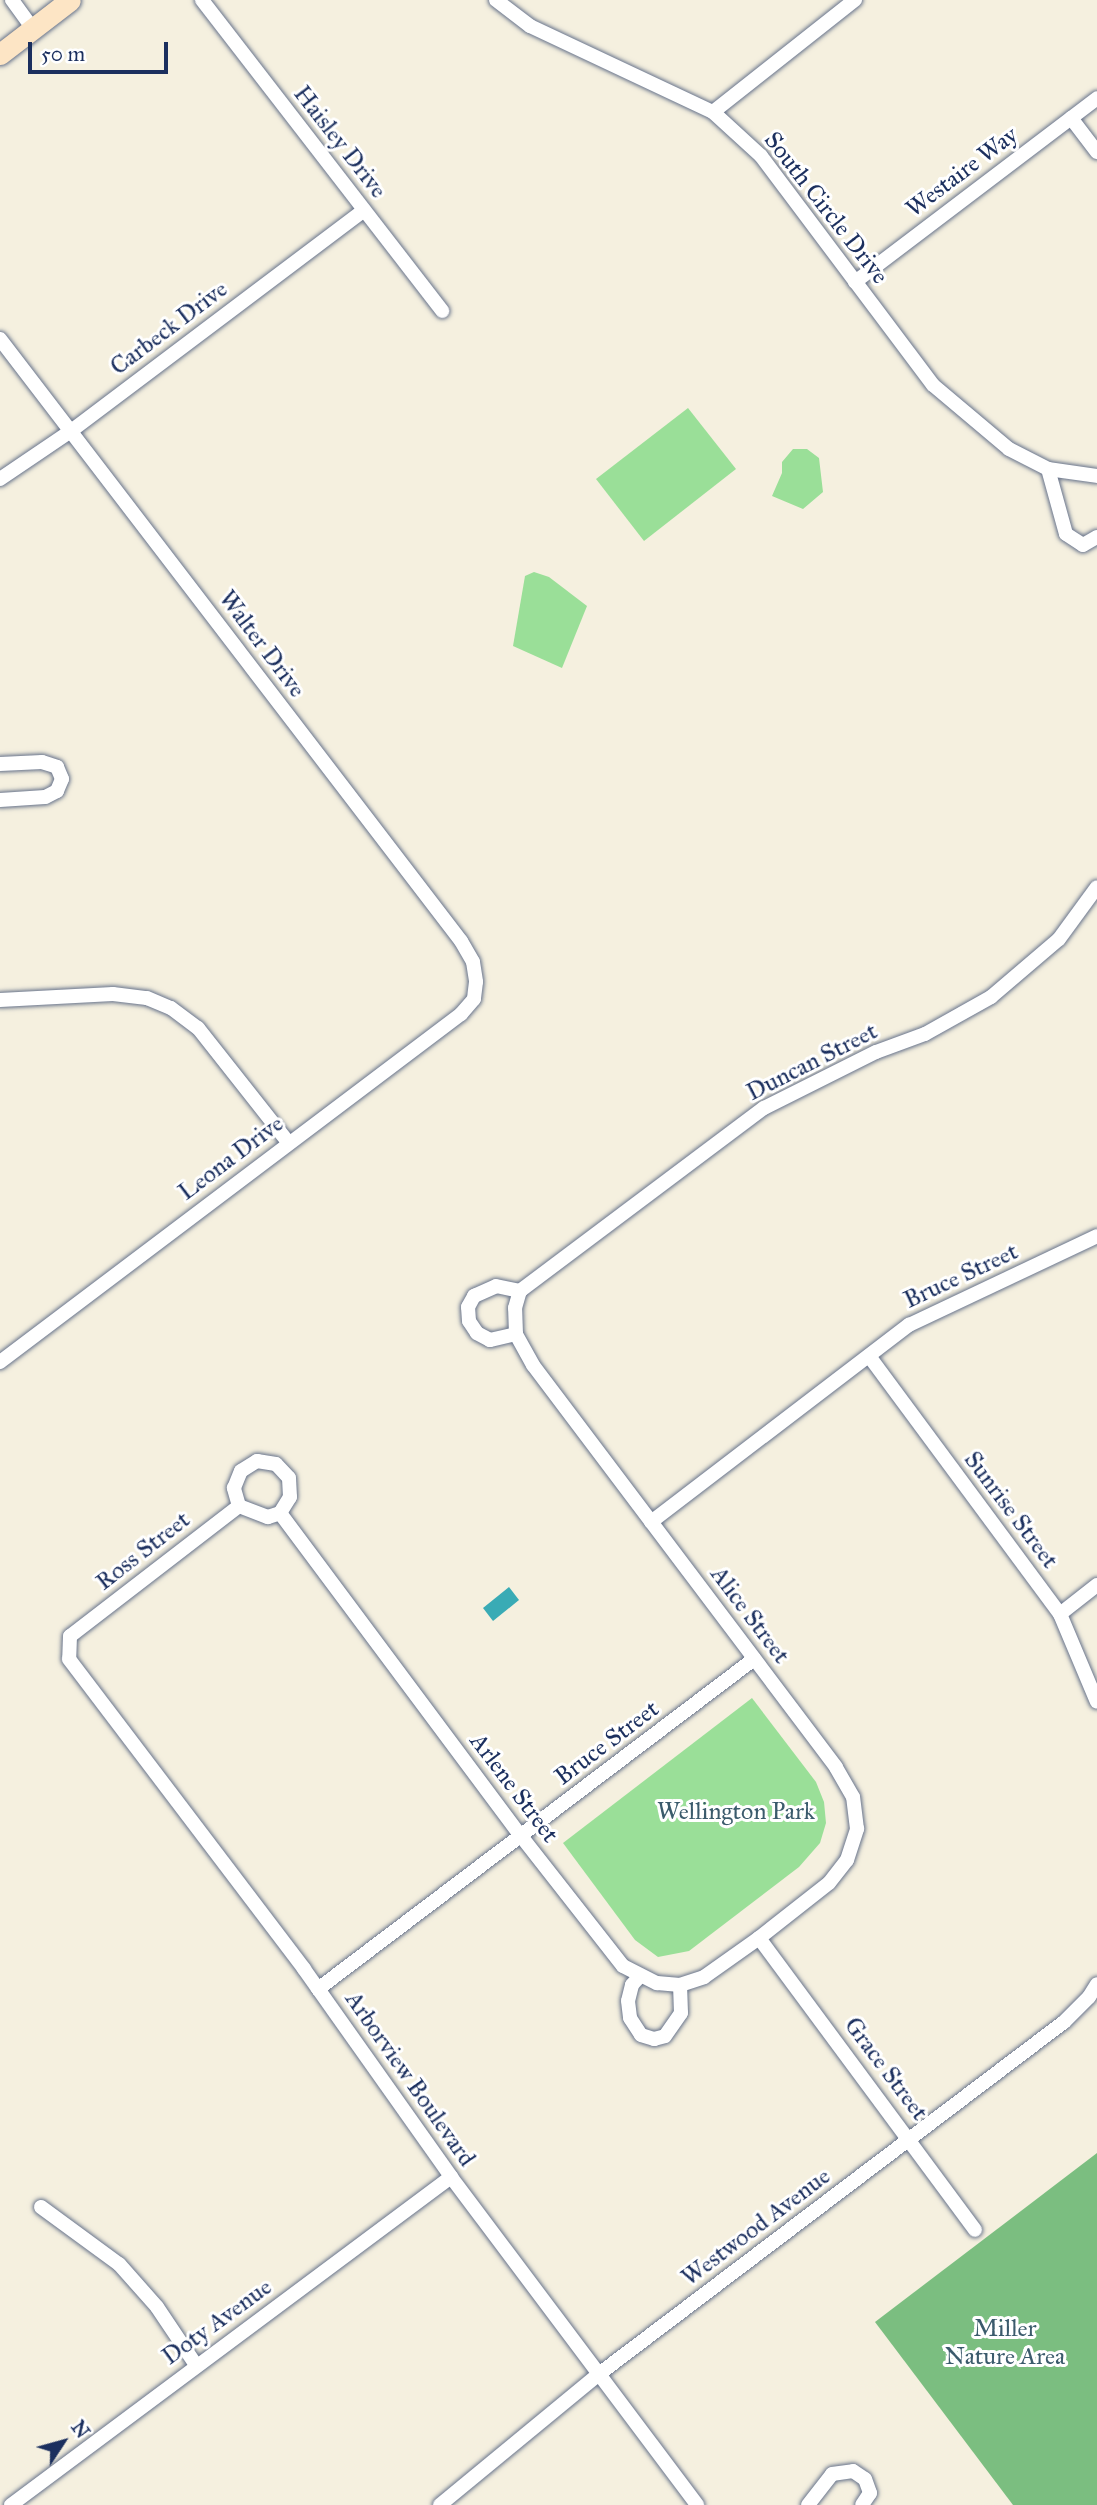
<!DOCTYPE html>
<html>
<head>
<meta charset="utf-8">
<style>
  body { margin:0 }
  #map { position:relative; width:1097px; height:2505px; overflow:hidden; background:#f5f0df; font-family:"IM FELL Great Primer",serif }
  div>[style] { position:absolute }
  .green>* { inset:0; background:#9adf98 }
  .forest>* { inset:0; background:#7bbe80 }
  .water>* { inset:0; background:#39abb5 }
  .roads { filter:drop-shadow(0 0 2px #67738b) drop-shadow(0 0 2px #67738b) }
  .minor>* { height:14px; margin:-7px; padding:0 7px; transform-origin:7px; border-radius:7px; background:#fff }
  .secondary>* { height:21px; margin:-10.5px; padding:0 10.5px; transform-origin:10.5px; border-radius:10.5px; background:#fde5c5 }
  span { translate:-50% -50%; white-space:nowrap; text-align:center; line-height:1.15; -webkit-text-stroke:6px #fff; paint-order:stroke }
  .street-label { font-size:24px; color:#1b2f5e }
  .park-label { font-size:24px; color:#3b5b6c }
  .north { position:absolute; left:28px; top:2407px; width:70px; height:70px; -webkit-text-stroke:5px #fff; paint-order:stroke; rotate:54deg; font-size:19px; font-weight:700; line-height:28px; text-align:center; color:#1b2f5e }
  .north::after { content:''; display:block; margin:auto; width:24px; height:32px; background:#1b2f5e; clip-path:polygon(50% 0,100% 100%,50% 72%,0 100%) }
  .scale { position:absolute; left:28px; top:42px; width:140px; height:32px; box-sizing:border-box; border:4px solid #1b2f5e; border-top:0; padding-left:9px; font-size:21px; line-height:24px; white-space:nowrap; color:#1b2f5e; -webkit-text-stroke:5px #fff; paint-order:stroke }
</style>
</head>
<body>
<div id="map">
  <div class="green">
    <div style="clip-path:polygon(688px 408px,736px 469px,644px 541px,596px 479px)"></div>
    <div style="clip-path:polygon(793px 449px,807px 449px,819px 458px,823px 492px,803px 509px,772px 496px,782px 473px,782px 462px)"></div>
    <div style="clip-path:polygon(534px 572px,549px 577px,587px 606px,562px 668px,513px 646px,525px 576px)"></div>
    <div style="clip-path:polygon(752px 1698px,816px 1782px,824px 1802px,826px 1823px,820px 1843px,799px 1867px,689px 1951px,658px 1957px,635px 1940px,563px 1843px)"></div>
  </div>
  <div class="forest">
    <div style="clip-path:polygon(1097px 2153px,1097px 2505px,1013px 2505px,875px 2322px)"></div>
  </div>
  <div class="water">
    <div style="clip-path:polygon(509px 1587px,519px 1600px,493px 1621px,483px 1608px)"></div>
  </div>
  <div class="roads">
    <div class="minor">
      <div style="left:12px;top:0;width:34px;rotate:54deg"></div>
      <div style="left:202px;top:0;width:393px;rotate:52.3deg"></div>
      <div style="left:496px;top:0;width:43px;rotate:37.4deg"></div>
      <div style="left:530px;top:26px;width:202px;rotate:25.2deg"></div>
      <div style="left:713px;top:112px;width:65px;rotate:42.5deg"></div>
      <div style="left:761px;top:156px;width:286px;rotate:53.1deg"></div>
      <div style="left:933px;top:385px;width:99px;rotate:40.1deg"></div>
      <div style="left:1009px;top:449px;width:44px;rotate:27.1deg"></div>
      <div style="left:1048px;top:469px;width:49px;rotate:8.1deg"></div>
      <div style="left:713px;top:112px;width:181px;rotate:-38.3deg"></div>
      <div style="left:1071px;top:118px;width:43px;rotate:52.6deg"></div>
      <div style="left:855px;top:282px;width:304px;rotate:-37.2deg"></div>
      <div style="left:0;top:339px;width:758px;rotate:52.56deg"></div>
      <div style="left:461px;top:941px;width:24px;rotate:60deg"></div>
      <div style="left:473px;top:962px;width:20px;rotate:81deg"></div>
      <div style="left:476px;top:982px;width:17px;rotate:97deg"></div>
      <div style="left:474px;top:999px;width:20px;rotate:131deg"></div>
      <div style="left:461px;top:1014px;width:578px;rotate:142.95deg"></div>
      <div style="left:1048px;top:469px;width:67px;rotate:74.5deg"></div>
      <div style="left:1066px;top:534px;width:20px;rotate:33deg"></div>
      <div style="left:1083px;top:545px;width:16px;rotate:-30deg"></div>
      <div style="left:0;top:479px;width:86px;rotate:-34.1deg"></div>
      <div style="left:71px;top:431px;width:367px;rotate:-37deg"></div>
      <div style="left:0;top:764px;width:42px;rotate:-2.7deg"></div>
      <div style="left:42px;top:762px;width:16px;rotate:18deg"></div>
      <div style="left:57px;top:767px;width:13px;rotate:67deg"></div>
      <div style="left:62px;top:779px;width:13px;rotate:113deg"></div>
      <div style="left:57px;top:791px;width:13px;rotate:153deg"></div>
      <div style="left:45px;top:797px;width:45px;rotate:176.2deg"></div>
      <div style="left:0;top:1000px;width:113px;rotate:-3deg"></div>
      <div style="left:113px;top:994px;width:34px;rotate:7deg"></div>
      <div style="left:147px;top:998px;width:26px;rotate:23deg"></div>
      <div style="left:171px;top:1008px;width:34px;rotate:37deg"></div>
      <div style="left:198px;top:1028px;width:145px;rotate:51.7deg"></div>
      <div style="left:516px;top:1334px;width:27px;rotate:167deg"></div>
      <div style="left:490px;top:1340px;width:15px;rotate:-152deg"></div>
      <div style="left:477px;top:1333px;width:14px;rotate:-124deg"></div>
      <div style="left:469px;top:1321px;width:14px;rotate:-94deg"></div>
      <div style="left:468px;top:1307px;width:13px;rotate:-61deg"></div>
      <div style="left:474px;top:1296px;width:24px;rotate:-24deg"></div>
      <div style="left:496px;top:1286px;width:25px;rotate:12deg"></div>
      <div style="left:869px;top:1356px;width:321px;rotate:53.5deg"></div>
      <div style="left:1060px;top:1614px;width:95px;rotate:67.2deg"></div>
      <div style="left:239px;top:1506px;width:31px;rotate:21deg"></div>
      <div style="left:268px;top:1517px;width:13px;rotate:-18deg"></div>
      <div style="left:280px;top:1513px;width:403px;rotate:53.3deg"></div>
      <div style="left:521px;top:1836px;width:165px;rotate:51.9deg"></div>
      <div style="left:623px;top:1966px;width:38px;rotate:27deg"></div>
      <div style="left:657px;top:1983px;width:23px;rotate:5deg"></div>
      <div style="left:680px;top:1985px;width:25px;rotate:-18deg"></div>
      <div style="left:704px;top:1977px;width:67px;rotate:-35.3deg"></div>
      <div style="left:759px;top:1938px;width:89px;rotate:-38.2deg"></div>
      <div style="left:829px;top:1883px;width:29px;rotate:-52deg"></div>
      <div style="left:847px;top:1860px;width:33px;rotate:-72deg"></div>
      <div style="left:857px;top:1829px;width:32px;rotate:-97deg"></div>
      <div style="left:853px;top:1797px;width:34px;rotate:-120deg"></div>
      <div style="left:836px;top:1767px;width:503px;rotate:-127.01deg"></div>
      <div style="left:533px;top:1365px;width:35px;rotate:-119deg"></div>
      <div style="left:516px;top:1334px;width:26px;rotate:-92deg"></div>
      <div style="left:515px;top:1308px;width:18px;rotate:-74deg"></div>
      <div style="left:520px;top:1291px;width:305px;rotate:-36.9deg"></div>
      <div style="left:764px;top:1108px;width:125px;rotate:-26.6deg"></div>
      <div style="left:876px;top:1052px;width:52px;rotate:-20.2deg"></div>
      <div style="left:925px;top:1034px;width:76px;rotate:-29.3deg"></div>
      <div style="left:991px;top:997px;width:89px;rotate:-40.5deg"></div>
      <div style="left:1059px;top:939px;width:64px;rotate:-53.8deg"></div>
      <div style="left:239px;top:1506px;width:213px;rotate:142.4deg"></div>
      <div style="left:70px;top:1636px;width:23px;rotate:92deg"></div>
      <div style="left:69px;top:1659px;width:389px;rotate:52.8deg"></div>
      <div style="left:304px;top:1969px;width:255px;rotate:54.7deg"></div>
      <div style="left:451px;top:2177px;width:410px;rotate:53.1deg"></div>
      <div style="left:239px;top:1506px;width:19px;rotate:-106deg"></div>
      <div style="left:234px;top:1488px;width:18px;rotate:-68deg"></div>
      <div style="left:241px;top:1471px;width:19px;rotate:-32deg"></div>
      <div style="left:257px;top:1461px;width:19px;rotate:9deg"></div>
      <div style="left:276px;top:1464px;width:19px;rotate:47deg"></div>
      <div style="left:289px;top:1478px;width:19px;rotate:87deg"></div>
      <div style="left:290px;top:1497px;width:19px;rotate:122deg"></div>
      <div style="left:651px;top:1522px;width:325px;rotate:-37.4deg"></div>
      <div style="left:909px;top:1325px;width:208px;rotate:-25.3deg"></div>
      <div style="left:1060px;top:1614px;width:47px;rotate:-38.1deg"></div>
      <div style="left:759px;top:1938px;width:363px;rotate:53.5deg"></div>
      <div style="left:640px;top:1976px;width:12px;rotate:132deg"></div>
      <div style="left:632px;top:1985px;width:16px;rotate:104deg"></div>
      <div style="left:628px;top:2001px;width:17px;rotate:83deg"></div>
      <div style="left:630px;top:2018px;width:20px;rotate:57deg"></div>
      <div style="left:641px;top:2035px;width:14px;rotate:17deg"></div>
      <div style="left:654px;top:2039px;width:11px;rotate:-15deg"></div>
      <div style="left:665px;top:2036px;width:28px;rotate:-55deg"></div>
      <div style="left:681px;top:2013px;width:28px;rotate:-92deg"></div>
      <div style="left:318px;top:1989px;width:547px;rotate:-37.12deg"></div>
      <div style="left:41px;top:2207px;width:97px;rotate:36.2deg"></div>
      <div style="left:119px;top:2264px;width:57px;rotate:48.5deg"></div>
      <div style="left:157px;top:2307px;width:70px;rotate:56.1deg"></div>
      <div style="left:11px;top:2505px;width:549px;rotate:-36.7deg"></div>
      <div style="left:440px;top:2505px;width:206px;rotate:-39.5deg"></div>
      <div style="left:599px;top:2374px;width:583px;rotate:-37.13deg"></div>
      <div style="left:1064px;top:2022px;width:35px;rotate:-45deg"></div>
      <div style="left:1089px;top:1997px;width:15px;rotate:-58deg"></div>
      <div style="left:808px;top:2505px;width:39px;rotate:-52deg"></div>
      <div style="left:832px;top:2474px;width:21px;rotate:-8deg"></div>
      <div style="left:853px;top:2471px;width:14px;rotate:34deg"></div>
      <div style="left:865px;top:2479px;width:15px;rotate:70deg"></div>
      <div style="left:870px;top:2493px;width:14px;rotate:124deg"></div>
    </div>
    <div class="secondary">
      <div style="left:0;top:54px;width:88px;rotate:-37.6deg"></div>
    </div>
  </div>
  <div class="street-label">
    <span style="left:340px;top:142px;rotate:52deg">Haisley Drive</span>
    <span style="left:962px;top:172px;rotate:-37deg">Westaire Way</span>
    <span style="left:826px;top:208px;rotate:52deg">South Circle Drive</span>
    <span style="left:169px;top:328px;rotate:-37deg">Carbeck Drive</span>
    <span style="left:262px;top:644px;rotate:53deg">Walter Drive</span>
    <span style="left:812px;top:1062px;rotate:-27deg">Duncan Street</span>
    <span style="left:231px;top:1158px;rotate:-37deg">Leona Drive</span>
    <span style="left:961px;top:1276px;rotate:-25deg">Bruce Street</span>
    <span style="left:1011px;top:1510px;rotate:53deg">Sunrise Street</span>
    <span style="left:143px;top:1551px;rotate:-38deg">Ross Street</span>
    <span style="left:750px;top:1615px;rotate:53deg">Alice Street</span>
    <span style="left:607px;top:1743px;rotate:-37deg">Bruce Street</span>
    <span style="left:514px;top:1788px;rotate:53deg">Arlene Street</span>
    <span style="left:886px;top:2069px;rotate:53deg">Grace Street</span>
    <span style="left:410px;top:2079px;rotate:55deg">Arborview Boulevard</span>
    <span style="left:756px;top:2227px;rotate:-37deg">Westwood Avenue</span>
    <span style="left:217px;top:2322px;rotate:-36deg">Doty Avenue</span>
  </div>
  <div class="park-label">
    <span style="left:736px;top:1812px">Wellington Park</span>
    <span style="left:1005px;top:2343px">Miller<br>Nature Area</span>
  </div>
  <div class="north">N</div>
  <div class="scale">50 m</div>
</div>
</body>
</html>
